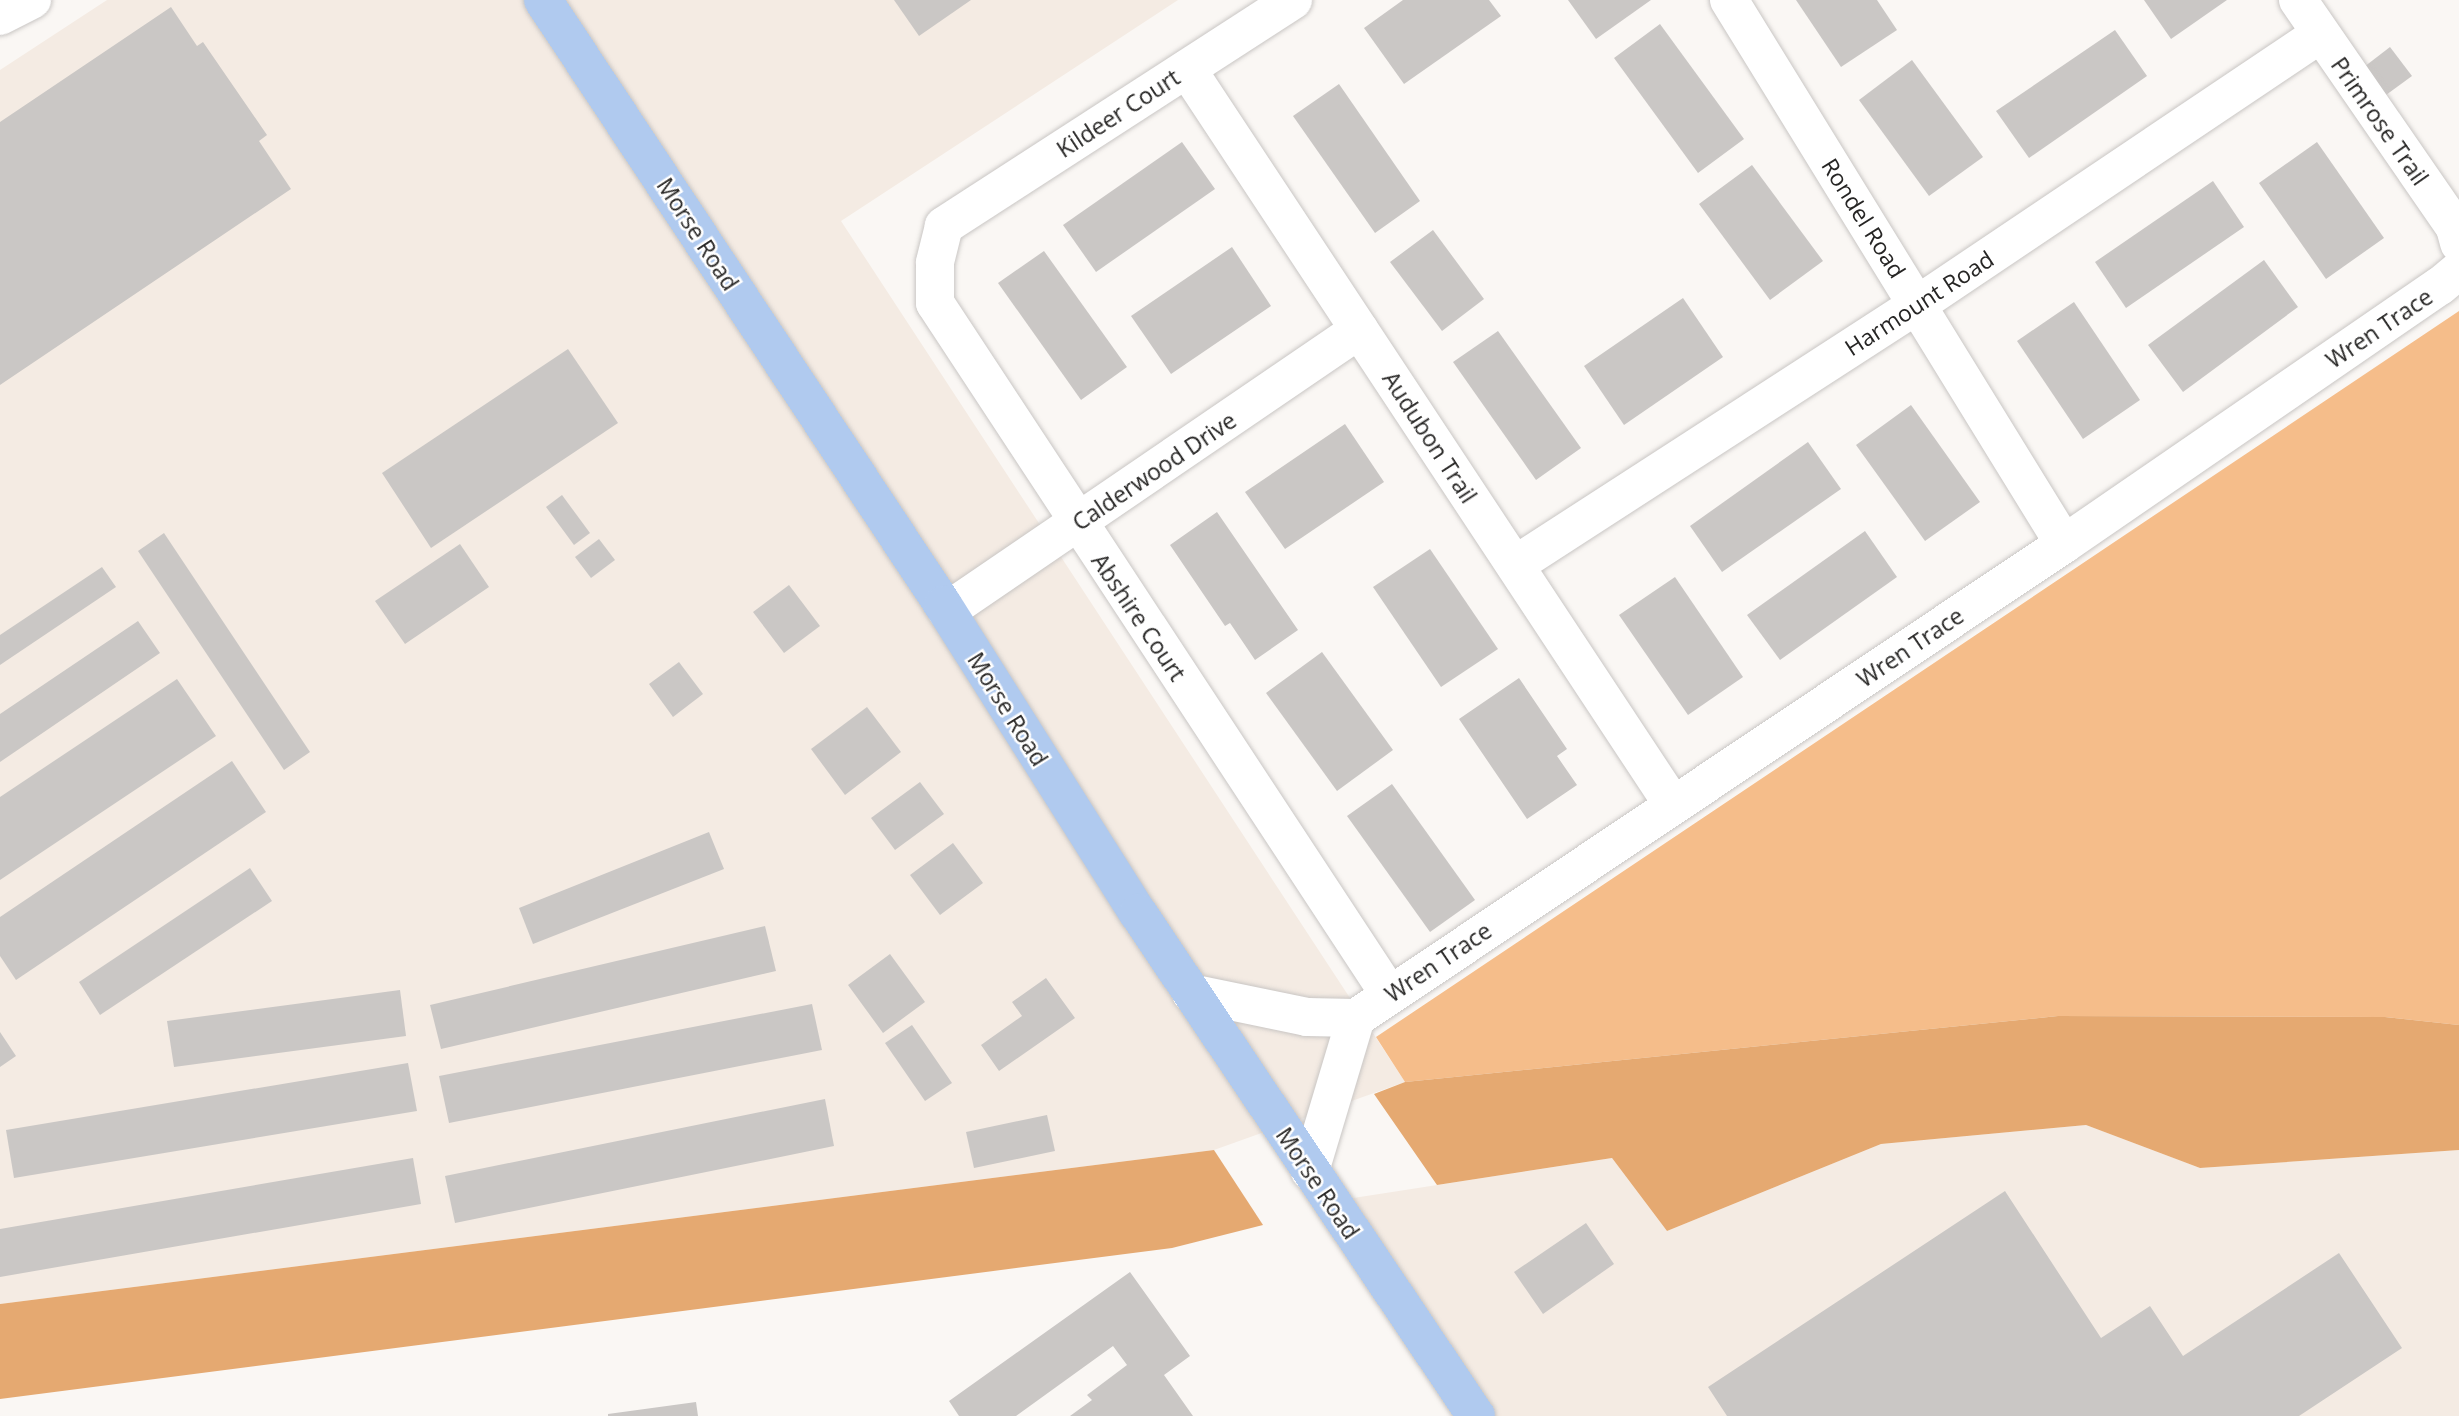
<!DOCTYPE html>
<html>
<head>
<meta charset="utf-8">
<style>
  body { margin:0 }
  #map { position:relative; width:2459px; height:1416px; overflow:hidden; background:#faf7f4; font-family:"Open Sans",sans-serif }
  div>[style] { position:absolute }
  .built>* { inset:0; background:#f4ebe3 }
  .green>* { inset:0; background:#f5bd8a }
  .forest>* { inset:0; background:#e5a971 }
  .building>* { inset:0; background:#cac7c5 }
  .roads { filter:drop-shadow(0 0 2px #c9c6c4) drop-shadow(0 0 2px #c9c6c4) }
  .minor>* { height:38px; margin:-19px; padding:0 19px; transform-origin:19px; border-radius:19px; background:#fff }
  .major>* { height:38px; margin:-19px; padding:0 19px; transform-origin:19px; border-radius:19px; background:#b0caef }
  span { translate:-50% -50%; white-space:nowrap; text-align:center; line-height:1.15; -webkit-text-stroke:5px #fff; paint-order:stroke }
  .street-label { font-size:23px; color:#262524 }
</style>
</head>
<body>
<div id="map">
  <div class="built">
    <div style="clip-path:polygon(107px 0,1178px 0,841px 221px,1405px 1082px,1214px 1150px,0 1304px,0 70px)"></div>
    <div style="clip-path:polygon(2086px 1125px,2200px 1168px,2459px 1150px,2459px 1416px,1480px 1416px,1334px 1201px,1612px 1158px,1667px 1231px,1881px 1144px)"></div>
  </div>
  <div class="green">
    <div style="clip-path:polygon(2459px 311px,2459px 1025px,2385px 1017px,2058px 1016px,1405px 1082px,1376px 1037px)"></div>
  </div>
  <div class="forest">
    <div style="clip-path:polygon(2058px 1016px,2385px 1017px,2459px 1025px,2459px 1150px,2200px 1168px,2086px 1125px,1881px 1144px,1667px 1231px,1612px 1158px,1437px 1185px,1374px 1094px,1405px 1082px)"></div>
    <div style="clip-path:polygon(1214px 1150px,1263px 1225px,1172px 1248px,0 1399px,0 1304px)"></div>
  </div>
  <div class="building">
    <div style="clip-path:polygon(894px 0,971px 0,919px 36px)"></div>
    <div style="clip-path:polygon(1403px 0,1489px 0,1501px 16px,1404px 84px,1364px 28px)"></div>
    <div style="clip-path:polygon(1568px 0,1651px 0,1596px 39px)"></div>
    <div style="clip-path:polygon(1796px 0,1877px 0,1897px 30px,1841px 67px)"></div>
    <div style="clip-path:polygon(2144px 0,2227px 0,2171px 39px)"></div>
    <div style="clip-path:polygon(171px 7px,197px 46px,203px 42px,267px 135px,259px 141px,291px 189px,0 385px,0 122px)"></div>
    <div style="clip-path:polygon(1660px 24px,1744px 139px,1698px 173px,1614px 58px)"></div>
    <div style="clip-path:polygon(2115px 30px,2147px 76px,2029px 158px,1996px 111px)"></div>
    <div style="clip-path:polygon(2390px 47px,2412px 76px,2386px 95px,2364px 67px)"></div>
    <div style="clip-path:polygon(1912px 60px,1983px 157px,1929px 196px,1859px 100px)"></div>
    <div style="clip-path:polygon(1339px 84px,1420px 201px,1375px 233px,1293px 116px)"></div>
    <div style="clip-path:polygon(1182px 142px,1215px 189px,1096px 272px,1063px 225px)"></div>
    <div style="clip-path:polygon(2317px 142px,2384px 238px,2326px 279px,2259px 183px)"></div>
    <div style="clip-path:polygon(1752px 165px,1823px 261px,1770px 300px,1699px 204px)"></div>
    <div style="clip-path:polygon(2213px 181px,2244px 227px,2126px 308px,2095px 262px)"></div>
    <div style="clip-path:polygon(1433px 230px,1484px 299px,1442px 331px,1390px 262px)"></div>
    <div style="clip-path:polygon(1232px 247px,1271px 306px,1171px 374px,1131px 316px)"></div>
    <div style="clip-path:polygon(1044px 251px,1127px 367px,1081px 400px,998px 283px)"></div>
    <div style="clip-path:polygon(2264px 260px,2298px 307px,2183px 392px,2148px 345px)"></div>
    <div style="clip-path:polygon(1683px 298px,1723px 357px,1624px 425px,1584px 366px)"></div>
    <div style="clip-path:polygon(2074px 302px,2140px 400px,2083px 439px,2017px 341px)"></div>
    <div style="clip-path:polygon(1498px 331px,1581px 448px,1536px 480px,1453px 362px)"></div>
    <div style="clip-path:polygon(568px 349px,618px 423px,431px 548px,382px 473px)"></div>
    <div style="clip-path:polygon(1911px 405px,1980px 502px,1925px 541px,1856px 445px)"></div>
    <div style="clip-path:polygon(1345px 424px,1384px 482px,1285px 549px,1245px 492px)"></div>
    <div style="clip-path:polygon(1808px 442px,1841px 489px,1722px 572px,1690px 526px)"></div>
    <div style="clip-path:polygon(562px 495px,590px 533px,574px 545px,546px 507px)"></div>
    <div style="clip-path:polygon(1217px 512px,1298px 630px,1255px 660px,1230px 623px,1225px 626px,1170px 545px)"></div>
    <div style="clip-path:polygon(1865px 531px,1897px 577px,1780px 660px,1747px 615px)"></div>
    <div style="clip-path:polygon(164px 533px,310px 752px,284px 770px,138px 551px)"></div>
    <div style="clip-path:polygon(599px 539px,615px 560px,591px 578px,575px 557px)"></div>
    <div style="clip-path:polygon(460px 544px,489px 587px,405px 644px,375px 601px)"></div>
    <div style="clip-path:polygon(1430px 549px,1498px 649px,1441px 687px,1373px 587px)"></div>
    <div style="clip-path:polygon(102px 567px,116px 587px,0 665px,0 635px)"></div>
    <div style="clip-path:polygon(1675px 577px,1743px 677px,1688px 715px,1619px 615px)"></div>
    <div style="clip-path:polygon(789px 585px,820px 626px,784px 653px,753px 612px)"></div>
    <div style="clip-path:polygon(138px 621px,160px 653px,0 762px,0 714px)"></div>
    <div style="clip-path:polygon(1322px 652px,1393px 750px,1337px 791px,1266px 693px)"></div>
    <div style="clip-path:polygon(679px 662px,703px 694px,673px 717px,649px 684px)"></div>
    <div style="clip-path:polygon(1519px 678px,1567px 749px,1557px 756px,1577px 785px,1527px 819px,1459px 719px)"></div>
    <div style="clip-path:polygon(177px 679px,216px 736px,0 880px,0 797px)"></div>
    <div style="clip-path:polygon(867px 707px,901px 752px,845px 795px,811px 749px)"></div>
    <div style="clip-path:polygon(232px 761px,266px 812px,16px 980px,0 956px,0 917px)"></div>
    <div style="clip-path:polygon(920px 782px,944px 814px,895px 850px,871px 818px)"></div>
    <div style="clip-path:polygon(1392px 784px,1475px 900px,1430px 932px,1347px 816px)"></div>
    <div style="clip-path:polygon(709px 832px,724px 869px,533px 944px,519px 908px)"></div>
    <div style="clip-path:polygon(953px 843px,983px 883px,940px 915px,910px 875px)"></div>
    <div style="clip-path:polygon(250px 868px,272px 901px,100px 1015px,79px 982px)"></div>
    <div style="clip-path:polygon(765px 926px,776px 971px,441px 1049px,430px 1005px)"></div>
    <div style="clip-path:polygon(890px 954px,925px 1002px,883px 1033px,848px 985px)"></div>
    <div style="clip-path:polygon(1046px 978px,1075px 1018px,999px 1071px,981px 1045px,1022px 1016px,1012px 1002px)"></div>
    <div style="clip-path:polygon(400px 990px,406px 1036px,174px 1067px,167px 1021px)"></div>
    <div style="clip-path:polygon(812px 1004px,822px 1050px,449px 1123px,439px 1076px)"></div>
    <div style="clip-path:polygon(912px 1025px,952px 1083px,925px 1101px,885px 1043px)"></div>
    <div style="clip-path:polygon(0 1032px,16px 1056px,0 1067px)"></div>
    <div style="clip-path:polygon(408px 1063px,417px 1111px,14px 1178px,6px 1130px)"></div>
    <div style="clip-path:polygon(825px 1099px,834px 1146px,455px 1223px,445px 1176px)"></div>
    <div style="clip-path:polygon(1047px 1115px,1055px 1151px,974px 1168px,966px 1132px)"></div>
    <div style="clip-path:polygon(413px 1158px,421px 1204px,0 1277px,0 1229px)"></div>
    <div style="clip-path:polygon(2005px 1191px,2101px 1338px,2150px 1306px,2183px 1356px,2339px 1253px,2402px 1348px,2299px 1416px,1727px 1416px,1708px 1387px)"></div>
    <div style="clip-path:polygon(1586px 1223px,1614px 1264px,1543px 1314px,1514px 1272px)"></div>
    <div style="clip-path:polygon(1130px 1272px,1190px 1356px,1164px 1375px,1193px 1416px,1070px 1416px,1092px 1400px,1087px 1395px,1127px 1365px,1113px 1346px,1016px 1416px,959px 1416px,949px 1401px)"></div>
    <div style="clip-path:polygon(696px 1402px,698px 1416px,608px 1416px,608px 1414px)"></div>
  </div>
  <div class="roads">
    <div class="minor">
      <div style="left:1293px;top:0;width:416px;rotate:147.1deg"></div>
      <div style="left:944px;top:226px;width:38px;rotate:104deg"></div>
      <div style="left:935px;top:263px;width:40px;rotate:90deg"></div>
      <div style="left:935px;top:303px;width:827px;rotate:56.69deg"></div>
      <div style="left:1729px;top:0;width:639px;rotate:58.37deg"></div>
      <div style="left:2298px;top:0;width:277px;rotate:55.4deg"></div>
      <div style="left:2455px;top:228px;width:16px;rotate:75deg"></div>
      <div style="left:0;top:16px;width:36px;rotate:-27deg"></div>
      <div style="left:1187px;top:69px;width:882px;rotate:56.56deg"></div>
      <div style="left:1515px;top:565px;width:479px;rotate:-32.9deg"></div>
      <div style="left:1917px;top:305px;width:486px;rotate:-33.9deg"></div>
      <div style="left:947px;top:611px;width:499px;rotate:-34.3deg"></div>
      <div style="left:1191px;top:993px;width:118px;rotate:11.7deg"></div>
      <div style="left:1307px;top:1017px;width:49px;rotate:1.2deg"></div>
      <div style="left:1310px;top:1171px;width:160px;rotate:-73.3deg"></div>
      <div style="left:1356px;top:1018px;width:852px;rotate:-33.8deg"></div>
      <div style="left:2064px;top:544px;width:456px;rotate:-34.5deg"></div>
      <div style="left:2440px;top:286px;width:25px;rotate:-40deg"></div>
    </div>
    <div class="major">
      <div style="left:543px;top:0;width:725px;rotate:56.53deg"></div>
      <div style="left:943px;top:605px;width:365px;rotate:57.7deg"></div>
      <div style="left:1138px;top:913px;width:606px;rotate:56.1deg"></div>
    </div>
  </div>
  <div class="street-label">
    <span style="left:1118px;top:113px;rotate:-33deg">Kildeer Court</span>
    <span style="left:2380px;top:121px;rotate:55deg">Primrose Trail</span>
    <span style="left:1864px;top:218px;rotate:58deg">Rondel Road</span>
    <span style="left:698px;top:234px;rotate:57deg">Morse Road</span>
    <span style="left:1919px;top:303px;rotate:-33deg">Harmount Road</span>
    <span style="left:2379px;top:328px;rotate:-34deg">Wren Trace</span>
    <span style="left:1430px;top:437px;rotate:57deg">Audubon Trail</span>
    <span style="left:1154px;top:471px;rotate:-34deg">Calderwood Drive</span>
    <span style="left:1139px;top:617px;rotate:56deg">Abshire Court</span>
    <span style="left:1910px;top:647px;rotate:-34deg">Wren Trace</span>
    <span style="left:1008px;top:709px;rotate:58deg">Morse Road</span>
    <span style="left:1438px;top:962px;rotate:-34deg">Wren Trace</span>
    <span style="left:1318px;top:1183px;rotate:56deg">Morse Road</span>
  </div>
</div>
</body>
</html>
